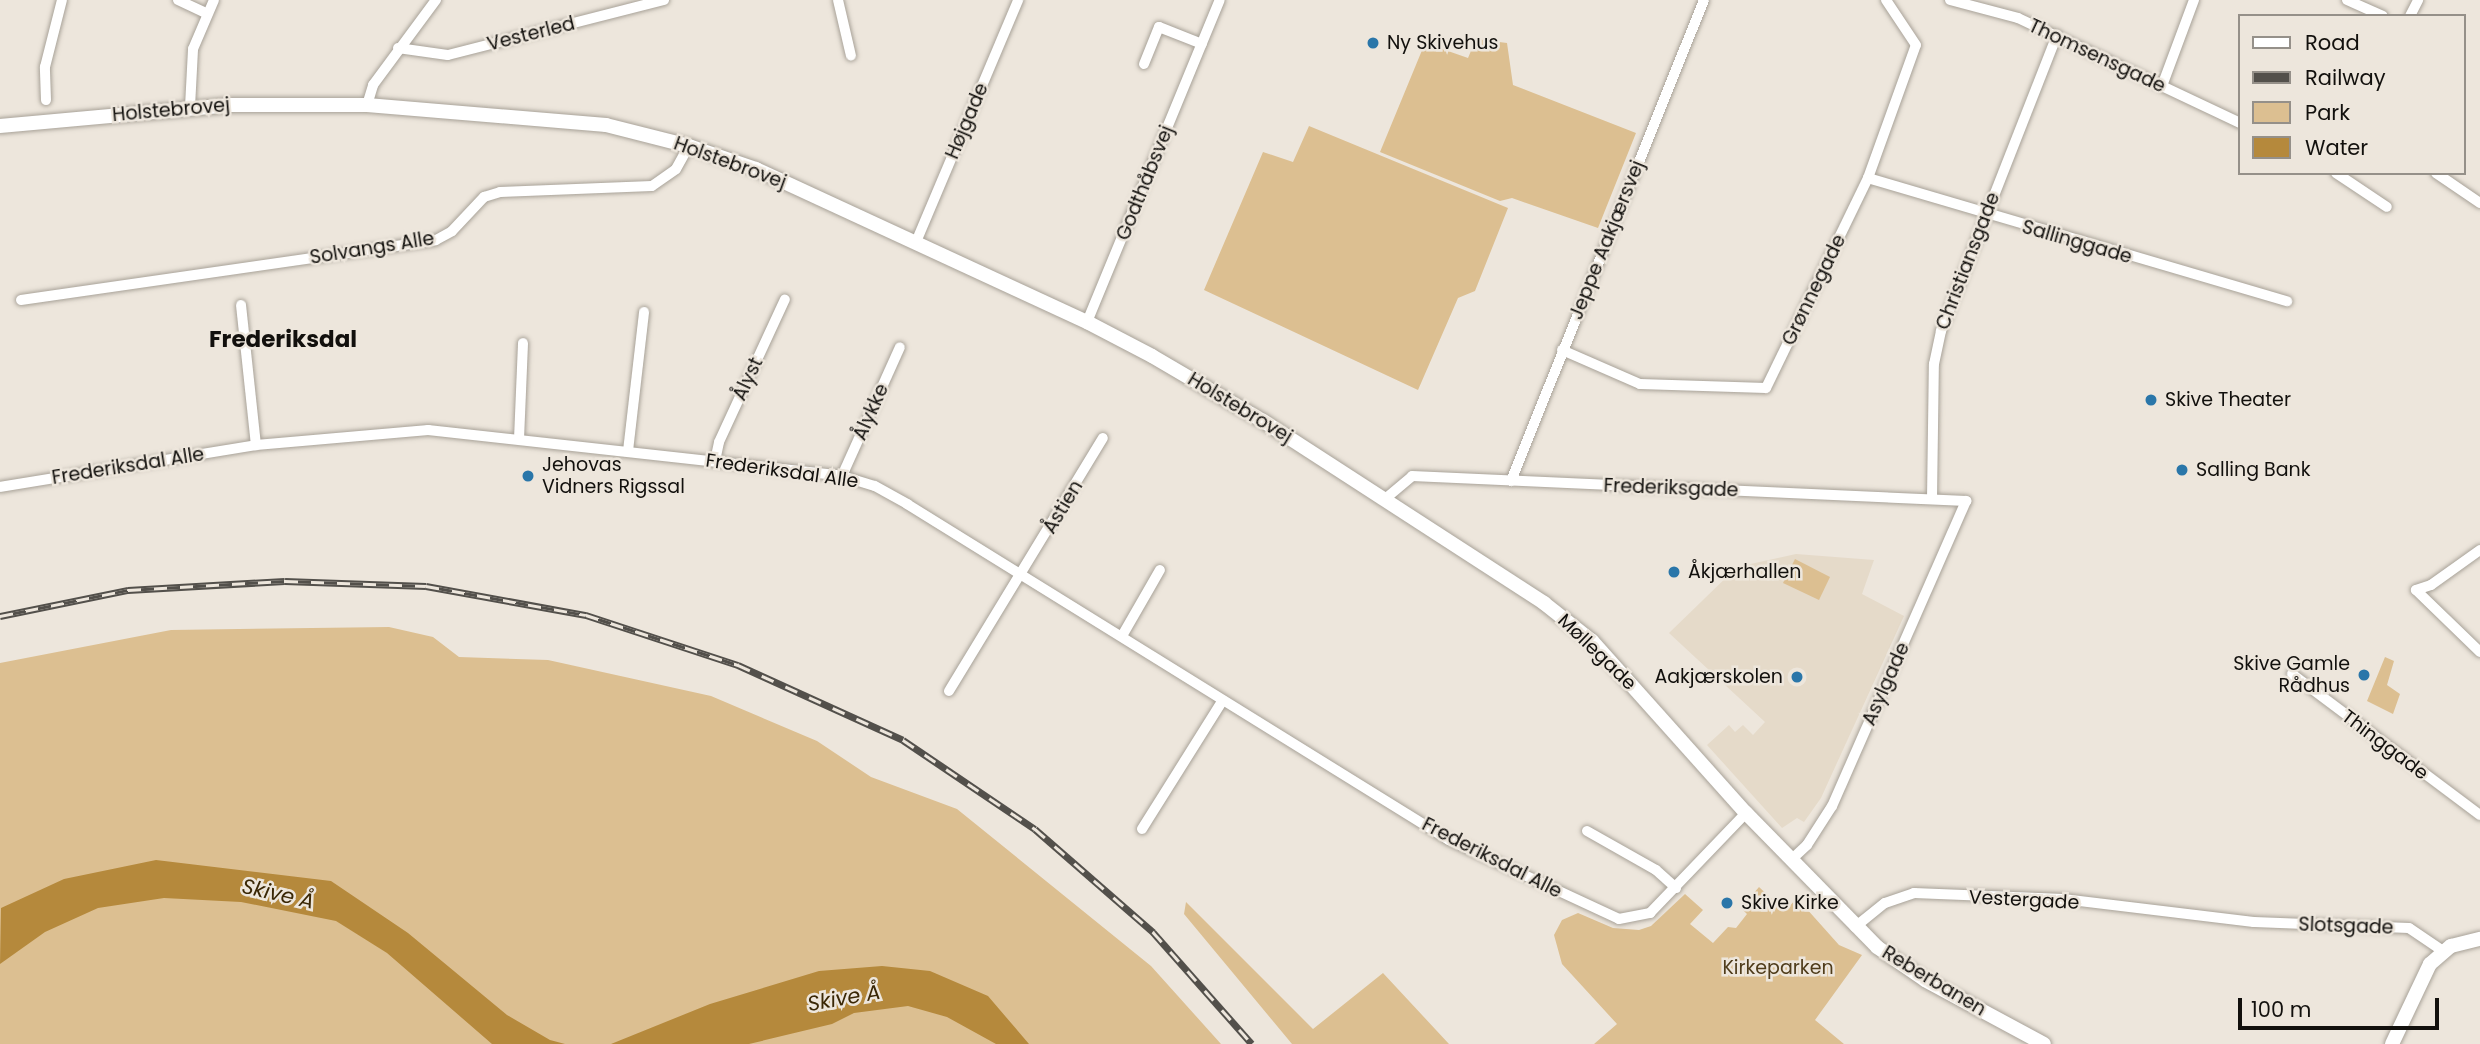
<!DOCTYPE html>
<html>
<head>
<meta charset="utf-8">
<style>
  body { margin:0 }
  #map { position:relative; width:2480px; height:1044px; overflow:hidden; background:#ede6dc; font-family:Poppins,sans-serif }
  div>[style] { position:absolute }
  .built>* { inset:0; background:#e5dac9 }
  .green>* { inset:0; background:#dcbf91 }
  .water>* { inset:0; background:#b5893c }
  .roads { filter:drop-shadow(0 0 2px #a8a298) drop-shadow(0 0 2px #a8a298) }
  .minor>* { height:10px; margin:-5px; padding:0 5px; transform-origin:5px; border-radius:5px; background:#fff }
  .tertiary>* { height:14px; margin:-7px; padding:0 7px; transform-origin:7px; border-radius:7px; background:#fff }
  .rail>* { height:7px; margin-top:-3.5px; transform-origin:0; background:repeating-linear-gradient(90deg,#ede6dc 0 13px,#53504b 0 26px); box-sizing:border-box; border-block:2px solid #53504b }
  .dots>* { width:19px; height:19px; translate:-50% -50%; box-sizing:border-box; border:4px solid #ede6dc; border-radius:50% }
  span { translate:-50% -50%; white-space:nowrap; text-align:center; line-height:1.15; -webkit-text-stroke:5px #ede6dc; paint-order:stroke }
  .street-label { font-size:19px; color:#12100d }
  .poi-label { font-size:19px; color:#12100d }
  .left { translate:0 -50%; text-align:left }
  .right { translate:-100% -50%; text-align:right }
  .park-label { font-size:19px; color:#4f3c1b }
  .water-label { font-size:21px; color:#3a2705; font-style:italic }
  .quarter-label { font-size:23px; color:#12100d; font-weight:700 }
  .legend { position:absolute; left:2238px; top:14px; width:228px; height:161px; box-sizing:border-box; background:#ede6dc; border:2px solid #959089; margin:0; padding:9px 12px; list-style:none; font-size:21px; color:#12100d }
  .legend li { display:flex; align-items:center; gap:14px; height:35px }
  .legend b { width:35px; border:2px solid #959089 }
  .scale { position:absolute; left:2238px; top:998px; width:201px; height:32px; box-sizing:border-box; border:4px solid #12100d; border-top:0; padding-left:9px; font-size:21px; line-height:24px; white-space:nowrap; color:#12100d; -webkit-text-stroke:5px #ede6dc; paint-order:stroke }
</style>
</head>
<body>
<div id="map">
  <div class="built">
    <div style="clip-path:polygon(1796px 554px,1874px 560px,1862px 594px,1904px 616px,1821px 798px,1804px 822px,1797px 818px,1782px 828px,1707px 745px,1729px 725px,1735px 732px,1743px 725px,1753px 735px,1765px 722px,1669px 633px,1737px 567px)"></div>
  </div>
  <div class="green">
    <div style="clip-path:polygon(1476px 39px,1507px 43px,1513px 85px,1636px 133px,1598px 228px,1512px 198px,1500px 201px,1380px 152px,1425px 43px,1468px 58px)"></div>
    <div style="clip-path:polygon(1309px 126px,1508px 208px,1475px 291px,1458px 298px,1418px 390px,1204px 290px,1263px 152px,1293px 162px)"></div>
    <div style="clip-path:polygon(1795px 559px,1830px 577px,1819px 600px,1783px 583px)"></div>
    <div style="clip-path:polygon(389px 627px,433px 637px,459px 657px,548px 660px,711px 696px,817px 741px,871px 777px,957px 809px,1151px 966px,1221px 1044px,0 1044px,0 663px,171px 630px)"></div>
    <div style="clip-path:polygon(2385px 657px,2394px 661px,2387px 685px,2400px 694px,2393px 714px,2367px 701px)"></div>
    <div style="clip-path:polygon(1759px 887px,1785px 911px,1797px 898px,1839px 945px,1862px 955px,1815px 1020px,1844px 1044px,1594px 1044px,1617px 1024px,1562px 964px,1554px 935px,1562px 920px,1578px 913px,1613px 928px,1639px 930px,1651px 926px,1685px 894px,1703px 910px,1690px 924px,1713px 943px,1728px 927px,1736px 928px,1747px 914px,1741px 908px)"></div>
    <div style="clip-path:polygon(1186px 902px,1313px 1029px,1383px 973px,1449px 1044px,1292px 1044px,1184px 914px)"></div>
  </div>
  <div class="water">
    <div style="clip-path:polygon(156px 860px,331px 881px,408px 933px,507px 1015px,550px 1040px,565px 1044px,492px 1044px,387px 953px,336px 921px,241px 902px,164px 898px,98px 908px,45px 932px,0 964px,1px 908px,64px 879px)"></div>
    <div style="clip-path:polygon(882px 966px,930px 971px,988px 996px,1029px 1044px,996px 1044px,947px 1017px,908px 1006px,854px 1013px,832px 1024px,749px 1044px,611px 1044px,710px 1004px,819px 971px)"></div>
  </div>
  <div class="roads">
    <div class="minor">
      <div style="left:178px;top:0;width:31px;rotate:25deg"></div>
      <div style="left:838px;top:0;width:57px;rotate:76.9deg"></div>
      <div style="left:1950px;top:0;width:70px;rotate:14.8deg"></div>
      <div style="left:2018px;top:18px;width:246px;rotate:25.3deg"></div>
      <div style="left:2347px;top:0;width:39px;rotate:24deg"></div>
      <div style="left:2410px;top:16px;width:18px;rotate:-63deg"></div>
      <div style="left:398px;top:48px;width:50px;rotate:8deg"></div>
      <div style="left:448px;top:55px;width:223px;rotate:-14.3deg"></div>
      <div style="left:1144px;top:64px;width:40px;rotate:-68deg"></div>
      <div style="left:1159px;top:27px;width:46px;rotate:21.6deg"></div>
      <div style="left:2162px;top:86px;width:92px;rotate:-69.6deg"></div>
      <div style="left:46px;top:100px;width:33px;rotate:-92deg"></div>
      <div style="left:45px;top:67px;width:69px;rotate:-75.8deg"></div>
      <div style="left:367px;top:105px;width:21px;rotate:-73deg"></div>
      <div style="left:373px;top:85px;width:106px;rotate:-53.5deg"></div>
      <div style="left:190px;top:107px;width:58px;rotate:-87deg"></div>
      <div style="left:193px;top:49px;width:53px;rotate:-66.8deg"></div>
      <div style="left:2336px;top:173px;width:61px;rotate:33.7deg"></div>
      <div style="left:2436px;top:173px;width:53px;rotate:34.3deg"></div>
      <div style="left:1868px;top:178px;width:437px;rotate:16.4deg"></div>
      <div style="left:916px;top:242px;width:263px;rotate:-67.1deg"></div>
      <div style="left:21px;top:300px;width:419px;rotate:-8.2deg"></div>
      <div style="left:436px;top:240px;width:18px;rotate:-29deg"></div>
      <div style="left:452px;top:231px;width:47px;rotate:-46.7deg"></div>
      <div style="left:484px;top:197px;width:17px;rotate:-17deg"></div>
      <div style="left:500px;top:192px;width:152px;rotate:-2.3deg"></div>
      <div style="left:652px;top:186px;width:29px;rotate:-35deg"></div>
      <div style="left:676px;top:169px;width:26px;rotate:-61deg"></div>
      <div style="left:241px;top:305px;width:141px;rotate:83.9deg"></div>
      <div style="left:1087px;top:322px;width:348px;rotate:-67.6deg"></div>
      <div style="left:1562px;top:350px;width:85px;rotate:23.6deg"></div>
      <div style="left:1640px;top:384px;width:126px;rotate:1.8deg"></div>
      <div style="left:1766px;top:388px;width:233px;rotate:-64.1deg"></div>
      <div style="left:1868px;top:178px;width:141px;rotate:-70.2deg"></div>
      <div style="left:1916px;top:45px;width:54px;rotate:-123.7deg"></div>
      <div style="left:519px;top:439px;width:96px;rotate:-87.6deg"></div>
      <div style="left:628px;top:451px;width:140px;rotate:-83.4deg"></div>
      <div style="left:715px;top:461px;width:19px;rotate:-78deg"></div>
      <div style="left:719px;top:442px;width:157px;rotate:-65.2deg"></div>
      <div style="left:842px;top:476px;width:141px;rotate:-65.8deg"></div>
      <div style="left:1511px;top:481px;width:518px;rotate:-68.14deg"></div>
      <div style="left:0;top:487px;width:259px;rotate:-9.3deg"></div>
      <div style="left:256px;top:445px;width:173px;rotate:-5deg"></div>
      <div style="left:428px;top:430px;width:417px;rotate:6.3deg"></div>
      <div style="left:842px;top:476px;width:34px;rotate:17deg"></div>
      <div style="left:875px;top:486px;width:37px;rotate:29deg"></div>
      <div style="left:907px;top:504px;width:638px;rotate:31.8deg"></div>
      <div style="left:1449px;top:840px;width:187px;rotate:24.9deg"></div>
      <div style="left:1619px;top:919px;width:32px;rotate:-11deg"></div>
      <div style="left:1650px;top:913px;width:139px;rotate:-46.2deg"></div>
      <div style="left:1385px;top:499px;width:35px;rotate:-40deg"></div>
      <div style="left:1412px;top:476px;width:555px;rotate:2.58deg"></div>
      <div style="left:1966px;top:501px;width:333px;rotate:113.7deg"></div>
      <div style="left:1832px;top:806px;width:46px;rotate:122.7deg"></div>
      <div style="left:1807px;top:845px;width:21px;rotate:137deg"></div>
      <div style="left:1932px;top:499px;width:135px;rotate:-89.2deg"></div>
      <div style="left:1934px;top:364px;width:34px;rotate:-78deg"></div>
      <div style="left:1941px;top:331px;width:318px;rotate:-68.6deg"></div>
      <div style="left:2480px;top:550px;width:60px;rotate:144.5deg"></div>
      <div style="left:2431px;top:585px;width:16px;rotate:162deg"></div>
      <div style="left:2416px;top:590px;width:89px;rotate:44.1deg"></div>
      <div style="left:1122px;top:636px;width:76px;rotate:-60.1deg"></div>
      <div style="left:2292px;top:674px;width:235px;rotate:36.9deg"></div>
      <div style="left:949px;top:691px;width:296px;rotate:-58.7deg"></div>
      <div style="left:1142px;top:829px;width:152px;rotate:-57.9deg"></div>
      <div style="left:1587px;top:831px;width:79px;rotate:29.5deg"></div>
      <div style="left:1656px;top:870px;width:27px;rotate:42deg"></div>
      <div style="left:1855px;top:927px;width:38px;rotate:-39deg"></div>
      <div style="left:1885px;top:903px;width:31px;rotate:-19deg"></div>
      <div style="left:1914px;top:893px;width:149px;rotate:2.3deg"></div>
      <div style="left:2063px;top:899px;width:192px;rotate:6.9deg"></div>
      <div style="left:2254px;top:922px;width:155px;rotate:2.2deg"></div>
      <div style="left:2409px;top:928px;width:41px;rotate:34.1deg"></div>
    </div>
    <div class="tertiary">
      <div style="left:0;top:126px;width:232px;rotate:-5.2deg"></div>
      <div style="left:231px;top:105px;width:136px"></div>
      <div style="left:367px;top:105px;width:240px;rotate:4.8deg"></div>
      <div style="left:606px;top:125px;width:86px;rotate:14.2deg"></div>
      <div style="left:689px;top:146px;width:71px;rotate:18.9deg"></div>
      <div style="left:756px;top:169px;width:365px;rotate:24.8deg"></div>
      <div style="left:1087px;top:322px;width:73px;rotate:27.6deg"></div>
      <div style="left:1152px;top:356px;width:129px;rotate:30.4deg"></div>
      <div style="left:1263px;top:421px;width:335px;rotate:32.9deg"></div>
      <div style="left:1544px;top:603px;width:61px;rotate:38.4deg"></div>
      <div style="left:1592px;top:641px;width:231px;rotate:48.2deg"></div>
      <div style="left:1746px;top:813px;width:187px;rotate:45.6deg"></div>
      <div style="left:1877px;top:947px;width:58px;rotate:34.5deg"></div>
      <div style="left:1925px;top:980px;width:135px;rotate:28.3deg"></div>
      <div style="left:2392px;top:1044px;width:89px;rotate:-64.6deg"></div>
      <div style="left:2430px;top:964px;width:28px;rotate:-41deg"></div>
      <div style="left:2451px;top:946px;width:30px;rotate:-14deg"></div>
    </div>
  </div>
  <div class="rail">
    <div style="left:0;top:616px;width:131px;rotate:-11.5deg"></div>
    <div style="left:128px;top:590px;width:157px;rotate:-3.3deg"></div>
    <div style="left:285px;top:581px;width:141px;rotate:2deg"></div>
    <div style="left:426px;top:586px;width:163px;rotate:10.3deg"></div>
    <div style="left:586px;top:615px;width:160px;rotate:18.2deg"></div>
    <div style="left:738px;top:665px;width:181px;rotate:24.4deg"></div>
    <div style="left:903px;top:740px;width:159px;rotate:34deg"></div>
    <div style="left:1035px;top:829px;width:157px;rotate:41.1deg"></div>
    <div style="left:1153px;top:932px;width:149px;rotate:48.5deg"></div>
  </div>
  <div class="dots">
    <div style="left:1373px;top:43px;background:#2a76a9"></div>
    <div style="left:2151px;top:400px;background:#2a76a9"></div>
    <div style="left:2182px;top:470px;background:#2a76a9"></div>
    <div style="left:528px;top:476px;background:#2a76a9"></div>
    <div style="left:1674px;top:572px;background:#2a76a9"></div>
    <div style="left:2364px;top:675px;background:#2a76a9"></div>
    <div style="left:1797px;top:677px;background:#2a76a9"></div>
    <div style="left:1727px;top:903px;background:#2a76a9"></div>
  </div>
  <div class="street-label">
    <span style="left:531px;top:34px;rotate:-14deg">Vesterled</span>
    <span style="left:2097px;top:56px;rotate:25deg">Thomsensgade</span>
    <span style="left:171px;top:110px;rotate:-5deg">Holstebrovej</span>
    <span style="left:967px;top:121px;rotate:-67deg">Højgade</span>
    <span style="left:730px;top:163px;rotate:20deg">Holstebrovej</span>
    <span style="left:1145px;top:183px;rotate:-68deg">Godthåbsvej</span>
    <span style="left:1607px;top:240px;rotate:-68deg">Jeppe Aakjærsvej</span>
    <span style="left:2077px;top:242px;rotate:16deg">Sallinggade</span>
    <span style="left:372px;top:248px;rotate:-9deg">Solvangs Alle</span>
    <span style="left:1968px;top:261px;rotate:-69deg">Christiansgade</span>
    <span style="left:1814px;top:290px;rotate:-64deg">Grønnegade</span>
    <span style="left:748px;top:379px;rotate:-65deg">Ålyst</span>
    <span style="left:1240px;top:408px;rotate:31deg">Holstebrovej</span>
    <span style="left:871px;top:412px;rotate:-66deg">Ålykke</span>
    <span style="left:128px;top:466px;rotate:-9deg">Frederiksdal Alle</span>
    <span style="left:782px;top:471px;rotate:8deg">Frederiksdal Alle</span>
    <span style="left:1671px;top:488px;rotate:2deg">Frederiksgade</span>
    <span style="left:1063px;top:507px;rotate:-59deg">Åstien</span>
    <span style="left:1597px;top:652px;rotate:44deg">Møllegade</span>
    <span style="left:1886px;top:684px;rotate:-66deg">Asylgade</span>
    <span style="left:2385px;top:745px;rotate:37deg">Thinggade</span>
    <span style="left:1492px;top:858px;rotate:27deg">Frederiksdal Alle</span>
    <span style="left:2024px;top:900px;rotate:3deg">Vestergade</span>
    <span style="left:2346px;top:926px;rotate:2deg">Slotsgade</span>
    <span style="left:1934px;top:981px;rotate:31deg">Reberbanen</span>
  </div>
  <div class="poi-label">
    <span class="left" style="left:1387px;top:43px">Ny Skivehus</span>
    <span class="left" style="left:2165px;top:400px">Skive Theater</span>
    <span class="left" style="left:542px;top:476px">Jehovas<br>Vidners Rigssal</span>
    <span class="left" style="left:2196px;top:470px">Salling Bank</span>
    <span class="left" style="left:1688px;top:572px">Åkjærhallen</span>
    <span class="right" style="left:2350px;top:675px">Skive Gamle<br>Rådhus</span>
    <span class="right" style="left:1783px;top:677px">Aakjærskolen</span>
    <span class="left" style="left:1741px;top:903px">Skive Kirke</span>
  </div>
  <div class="park-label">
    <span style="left:1778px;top:968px">Kirkeparken</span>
  </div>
  <div class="water-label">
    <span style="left:278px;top:894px;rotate:13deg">Skive Å</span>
    <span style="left:844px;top:998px;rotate:-10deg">Skive Å</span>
  </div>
  <div class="quarter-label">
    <span style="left:283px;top:339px">Frederiksdal</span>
  </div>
  <ul class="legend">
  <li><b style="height:9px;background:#fff"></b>Road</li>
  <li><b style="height:9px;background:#53504b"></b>Railway</li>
  <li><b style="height:19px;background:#dcbf91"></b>Park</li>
  <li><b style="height:19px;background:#b5893c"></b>Water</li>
  </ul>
  <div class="scale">100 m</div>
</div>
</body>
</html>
